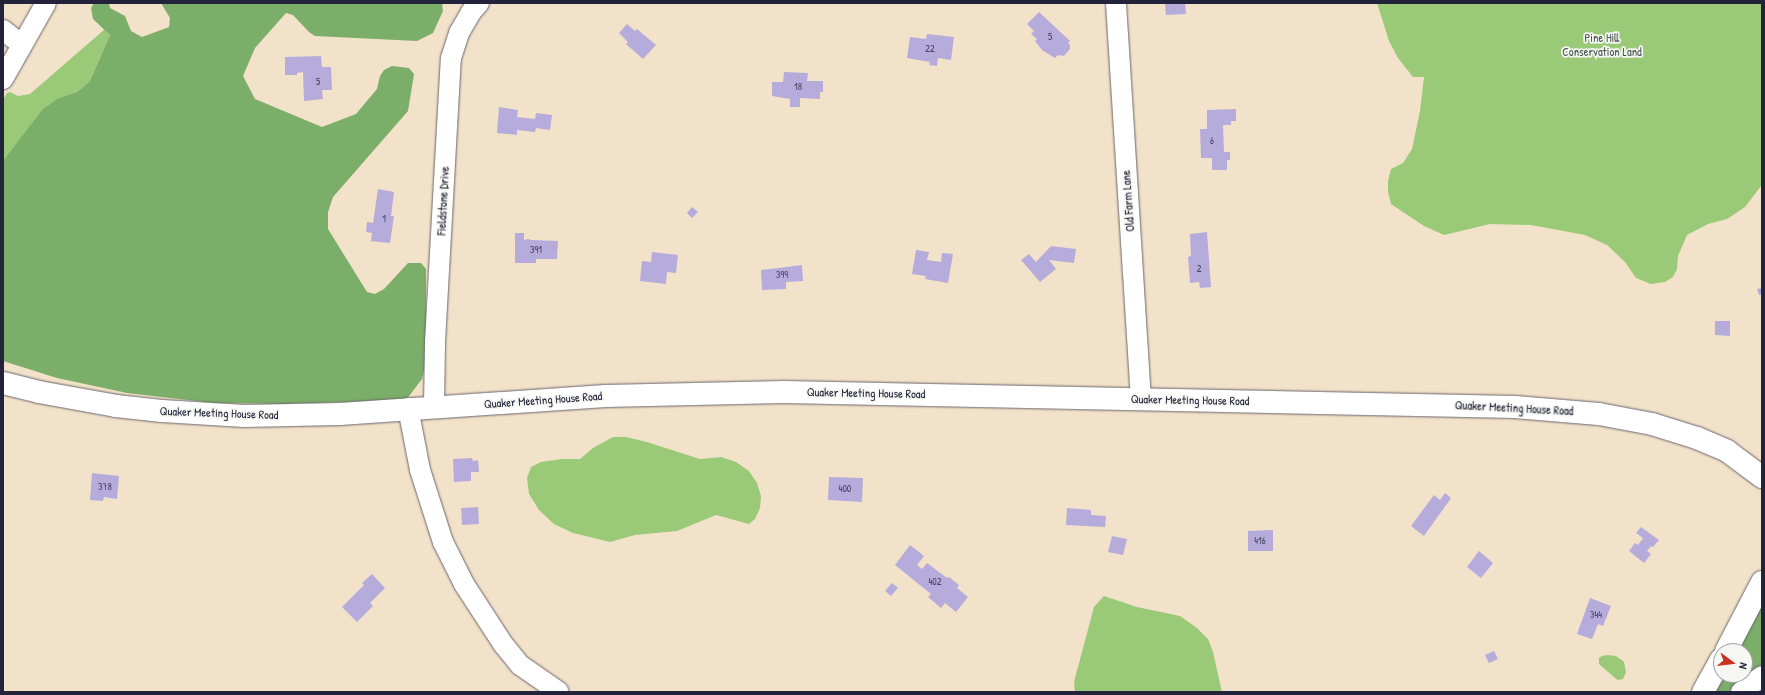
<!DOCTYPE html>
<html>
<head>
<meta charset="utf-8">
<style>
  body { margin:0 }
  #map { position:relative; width:1765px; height:695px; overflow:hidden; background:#f2e2c9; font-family:"Patrick Hand",sans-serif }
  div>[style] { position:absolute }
  .green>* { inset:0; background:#9aca78 }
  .forest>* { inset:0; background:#7bae68 }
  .building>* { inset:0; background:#b5acdc }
  .roads { filter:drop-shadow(0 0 1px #6b656d) drop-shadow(0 0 1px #6b656d) }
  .minor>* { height:20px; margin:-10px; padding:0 10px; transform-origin:10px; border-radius:10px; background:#fff }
  .major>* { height:22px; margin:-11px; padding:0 11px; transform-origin:11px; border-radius:11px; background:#fff }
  span { translate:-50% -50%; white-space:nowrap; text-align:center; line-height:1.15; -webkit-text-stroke:3.5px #f6f6f2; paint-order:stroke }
  .number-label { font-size:10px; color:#474463 }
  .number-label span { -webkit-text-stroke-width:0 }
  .park-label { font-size:12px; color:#46544d }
  .street-label { font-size:12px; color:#22223b }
  .frame { position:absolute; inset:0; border:4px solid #22223b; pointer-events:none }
  .north { position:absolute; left:1713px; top:643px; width:40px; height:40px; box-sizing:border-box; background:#f6f6f2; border:1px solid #a1a1a9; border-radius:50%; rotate:105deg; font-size:11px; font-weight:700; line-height:16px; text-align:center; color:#22223b }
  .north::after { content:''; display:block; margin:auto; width:14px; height:18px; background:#c8321e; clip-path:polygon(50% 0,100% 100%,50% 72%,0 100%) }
</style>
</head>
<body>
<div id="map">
  <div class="green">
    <div style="clip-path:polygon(1377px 3px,1762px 3px,1761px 186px,1745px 207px,1727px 219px,1708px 224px,1687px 235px,1678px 256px,1677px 269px,1673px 277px,1665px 282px,1651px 284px,1636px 278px,1625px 262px,1607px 245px,1585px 235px,1531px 225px,1490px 224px,1444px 235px,1424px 226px,1391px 204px,1388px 192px,1388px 181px,1391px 169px,1403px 163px,1412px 149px,1420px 111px,1424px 77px,1413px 77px,1398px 58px,1389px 41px)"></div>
    <div style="clip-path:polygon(105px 29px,110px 35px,90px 81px,77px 92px,59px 98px,3px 161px,3px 100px,7px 93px,10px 92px,18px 96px,30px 94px)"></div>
    <div style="clip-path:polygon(613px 437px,626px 437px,647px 442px,700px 459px,721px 457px,736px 462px,749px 471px,757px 483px,761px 496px,760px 508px,755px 519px,749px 524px,716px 515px,677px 531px,635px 535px,610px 542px,573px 533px,554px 524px,539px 510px,529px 494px,527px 478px,531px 467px,541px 462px,562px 459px,580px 459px,593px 448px)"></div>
    <div style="clip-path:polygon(1104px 596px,1137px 607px,1180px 616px,1197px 628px,1208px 639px,1213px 652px,1222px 692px,1075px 692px,1074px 682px,1094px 607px)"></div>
    <div style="clip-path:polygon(1607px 655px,1616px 656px,1624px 662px,1626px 672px,1623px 679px,1618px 680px,1615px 678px,1599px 664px,1599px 658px,1602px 656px)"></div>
  </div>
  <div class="forest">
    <div style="clip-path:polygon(94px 3px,109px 3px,110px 8px,125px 16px,131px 31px,142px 37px,169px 27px,170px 18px,161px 3px,442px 3px,443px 11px,433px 33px,417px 41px,315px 36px,309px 32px,293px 15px,286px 13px,255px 48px,243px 76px,255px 99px,322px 127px,356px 114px,377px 89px,380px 76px,384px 70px,392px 66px,409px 68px,414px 74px,408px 111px,333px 197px,328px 212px,328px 229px,367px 292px,375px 294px,384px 289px,408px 263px,421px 263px,426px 269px,426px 362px,422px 379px,406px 400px,284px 404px,214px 403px,127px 393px,57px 378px,3px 361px,3px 161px,43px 109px,59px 98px,77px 92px,90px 81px,110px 35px,93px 19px,91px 8px)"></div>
    <div style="clip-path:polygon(1762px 602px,1762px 669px,1735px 692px,1714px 692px,1724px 675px,1745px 675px,1745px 651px,1737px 651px)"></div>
  </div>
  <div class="building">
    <div style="clip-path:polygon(1165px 3px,1185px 3px,1186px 14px,1166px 15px)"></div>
    <div style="clip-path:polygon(1039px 12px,1070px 41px,1068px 43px,1070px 45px,1070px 49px,1064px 56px,1058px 55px,1055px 58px,1042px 50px,1035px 41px,1037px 39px,1031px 34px,1034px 31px,1027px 24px)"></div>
    <div style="clip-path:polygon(627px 24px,635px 31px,637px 29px,656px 45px,643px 59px,626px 44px,628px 42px,619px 33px)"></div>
    <div style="clip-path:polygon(927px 34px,954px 37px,951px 60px,938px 58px,937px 66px,929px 65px,930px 62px,907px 58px,910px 37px,926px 39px)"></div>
    <div style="clip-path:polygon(321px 56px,322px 67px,331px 67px,332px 90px,322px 90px,323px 99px,304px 101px,303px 72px,297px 73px,297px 75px,285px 75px,285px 57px)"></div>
    <div style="clip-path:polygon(784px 72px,808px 73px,807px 81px,823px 81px,823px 92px,820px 92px,820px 99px,800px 98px,800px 107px,790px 107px,790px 99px,772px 96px,772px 82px,783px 82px)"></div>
    <div style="clip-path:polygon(499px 107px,518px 110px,517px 117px,535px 119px,536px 113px,552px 115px,550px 130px,536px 128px,535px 132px,517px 130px,517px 135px,497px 133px)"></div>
    <div style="clip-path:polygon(1236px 109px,1236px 121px,1231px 121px,1231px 125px,1223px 125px,1224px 152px,1230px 152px,1230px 160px,1227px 160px,1227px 170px,1212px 170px,1212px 158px,1201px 158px,1200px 129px,1207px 129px,1207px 110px)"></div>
    <div style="clip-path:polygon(378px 189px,394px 192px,391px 216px,394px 216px,390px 243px,371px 241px,372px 233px,366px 232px,367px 222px,373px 223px)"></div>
    <div style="clip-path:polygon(692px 207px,698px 212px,692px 218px,687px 213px)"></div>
    <div style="clip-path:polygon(1207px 232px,1211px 287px,1200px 288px,1199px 282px,1190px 283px,1188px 257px,1191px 256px,1190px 234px)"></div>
    <div style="clip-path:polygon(515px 233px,524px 233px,524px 240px,528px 239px,532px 240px,558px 241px,557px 259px,536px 259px,536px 263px,515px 263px)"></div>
    <div style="clip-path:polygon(1051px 246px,1076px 249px,1074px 263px,1049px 260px,1056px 269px,1040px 282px,1021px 260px,1029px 254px,1036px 262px)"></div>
    <div style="clip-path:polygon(916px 250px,929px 252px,927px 260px,941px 262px,942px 253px,953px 254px,948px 283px,925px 279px,926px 276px,912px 274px)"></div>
    <div style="clip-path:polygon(652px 252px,678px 255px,676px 273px,667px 272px,666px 284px,640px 281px,642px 261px,651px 262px)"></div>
    <div style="clip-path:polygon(802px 265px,803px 281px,786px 282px,786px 289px,762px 290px,761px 270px)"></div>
    <div style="clip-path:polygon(1762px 288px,1762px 294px,1759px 295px,1757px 289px)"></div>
    <div style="clip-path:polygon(1715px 321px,1730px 321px,1730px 336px,1715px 335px)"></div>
    <div style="clip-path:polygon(472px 458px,473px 461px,478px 460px,479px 472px,471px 472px,471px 481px,454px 482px,453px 459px)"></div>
    <div style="clip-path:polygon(92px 473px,119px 476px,117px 499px,104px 497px,103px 501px,90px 500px)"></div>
    <div style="clip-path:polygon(829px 477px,863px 478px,862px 502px,828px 500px)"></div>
    <div style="clip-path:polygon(1445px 493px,1451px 498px,1424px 536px,1411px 526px,1434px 495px,1440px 500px)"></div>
    <div style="clip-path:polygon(478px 507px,479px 524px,462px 525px,461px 508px)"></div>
    <div style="clip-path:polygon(1067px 508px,1091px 510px,1091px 515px,1106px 516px,1105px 527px,1066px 525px)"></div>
    <div style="clip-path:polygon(1641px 527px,1659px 540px,1653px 547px,1651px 546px,1647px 551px,1651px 554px,1644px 563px,1629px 551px,1635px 543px,1638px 545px,1643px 538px,1636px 533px)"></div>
    <div style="clip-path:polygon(1273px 530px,1273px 551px,1248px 551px,1248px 531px)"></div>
    <div style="clip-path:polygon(1112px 536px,1127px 539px,1123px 555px,1108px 552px)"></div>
    <div style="clip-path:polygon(910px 545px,924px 556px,917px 565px,922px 569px,927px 563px,947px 578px,949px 577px,959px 585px,957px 588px,968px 597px,956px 612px,945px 603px,941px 608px,928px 597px,931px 594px,895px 565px)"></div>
    <div style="clip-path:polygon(1479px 551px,1493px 563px,1481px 578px,1467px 567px)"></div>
    <div style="clip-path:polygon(372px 574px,385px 588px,370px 603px,373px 606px,357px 622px,342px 607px,364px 585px,362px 583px)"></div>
    <div style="clip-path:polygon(892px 583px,898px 588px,891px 596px,885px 591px)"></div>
    <div style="clip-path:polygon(1590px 598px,1611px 606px,1603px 626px,1598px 624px,1592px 639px,1577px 634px)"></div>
    <div style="clip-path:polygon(1494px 651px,1498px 659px,1489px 663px,1485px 655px)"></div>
  </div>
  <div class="roads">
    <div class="minor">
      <div style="left:1116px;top:3px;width:397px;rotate:86.4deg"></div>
      <div style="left:3px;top:30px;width:24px;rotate:38deg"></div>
      <div style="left:3px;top:79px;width:87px;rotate:-60.5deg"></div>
      <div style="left:434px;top:407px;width:65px;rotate:-89.1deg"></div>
      <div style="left:435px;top:342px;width:284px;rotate:-86.8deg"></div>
      <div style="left:451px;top:58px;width:26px;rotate:-72deg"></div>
      <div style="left:459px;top:33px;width:24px;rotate:-60deg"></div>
      <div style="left:471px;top:12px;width:12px;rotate:-48deg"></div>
      <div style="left:408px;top:408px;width:63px;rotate:79deg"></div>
      <div style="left:420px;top:470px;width:76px;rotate:72.3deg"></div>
      <div style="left:443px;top:542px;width:47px;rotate:63.4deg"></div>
      <div style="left:464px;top:584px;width:72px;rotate:57deg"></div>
      <div style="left:503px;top:644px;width:27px;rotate:51deg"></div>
      <div style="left:520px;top:665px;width:47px;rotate:34.7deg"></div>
      <div style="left:1741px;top:692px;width:26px;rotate:-37deg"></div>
    </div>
    <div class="major">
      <div style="left:3px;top:383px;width:37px;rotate:14deg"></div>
      <div style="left:39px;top:392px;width:78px;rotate:10.3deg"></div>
      <div style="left:116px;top:406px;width:46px;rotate:6.2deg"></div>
      <div style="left:162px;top:411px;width:82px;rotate:3.5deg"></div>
      <div style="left:244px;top:416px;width:96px;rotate:-1.2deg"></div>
      <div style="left:340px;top:414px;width:266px;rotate:-3.9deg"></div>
      <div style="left:605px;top:396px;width:179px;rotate:-1.3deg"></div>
      <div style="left:784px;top:392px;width:731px;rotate:1.18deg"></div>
      <div style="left:1515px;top:407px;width:84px;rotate:4.8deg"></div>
      <div style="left:1599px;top:414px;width:54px;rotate:10.7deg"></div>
      <div style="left:1652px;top:424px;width:47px;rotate:17.3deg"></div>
      <div style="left:1697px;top:438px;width:33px;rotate:23deg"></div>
      <div style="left:1727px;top:451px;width:44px;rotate:36.6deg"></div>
      <div style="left:1726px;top:651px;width:78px;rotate:-62.4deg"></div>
      <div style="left:1703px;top:692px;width:37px;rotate:-61deg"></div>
    </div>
  </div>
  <div class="number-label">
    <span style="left:1050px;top:37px">5</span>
    <span style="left:930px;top:49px">22</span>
    <span style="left:318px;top:82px">5</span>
    <span style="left:798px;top:87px">18</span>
    <span style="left:1212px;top:141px">6</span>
    <span style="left:384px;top:219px">1</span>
    <span style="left:536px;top:250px">391</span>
    <span style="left:1199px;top:269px">2</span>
    <span style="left:782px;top:275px">399</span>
    <span style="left:105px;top:487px">378</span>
    <span style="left:845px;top:489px">400</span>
    <span style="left:1260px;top:541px">416</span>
    <span style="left:935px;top:582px">402</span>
    <span style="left:1596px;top:615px">344</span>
  </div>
  <div class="park-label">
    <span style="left:1602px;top:45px">Pine Hill<br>Conservation Land</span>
  </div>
  <div class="street-label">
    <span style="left:443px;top:201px;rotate:-87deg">Fieldstone Drive</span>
    <span style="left:1128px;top:201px;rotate:-94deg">Old Farm Lane</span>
    <span style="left:866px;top:393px;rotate:1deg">Quaker Meeting House Road</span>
    <span style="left:543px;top:400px;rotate:-4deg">Quaker Meeting House Road</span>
    <span style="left:1190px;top:400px;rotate:1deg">Quaker Meeting House Road</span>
    <span style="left:1514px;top:408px;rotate:3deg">Quaker Meeting House Road</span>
    <span style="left:219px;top:413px;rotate:2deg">Quaker Meeting House Road</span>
  </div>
  <div class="frame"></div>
  <div class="north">N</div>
</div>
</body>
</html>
